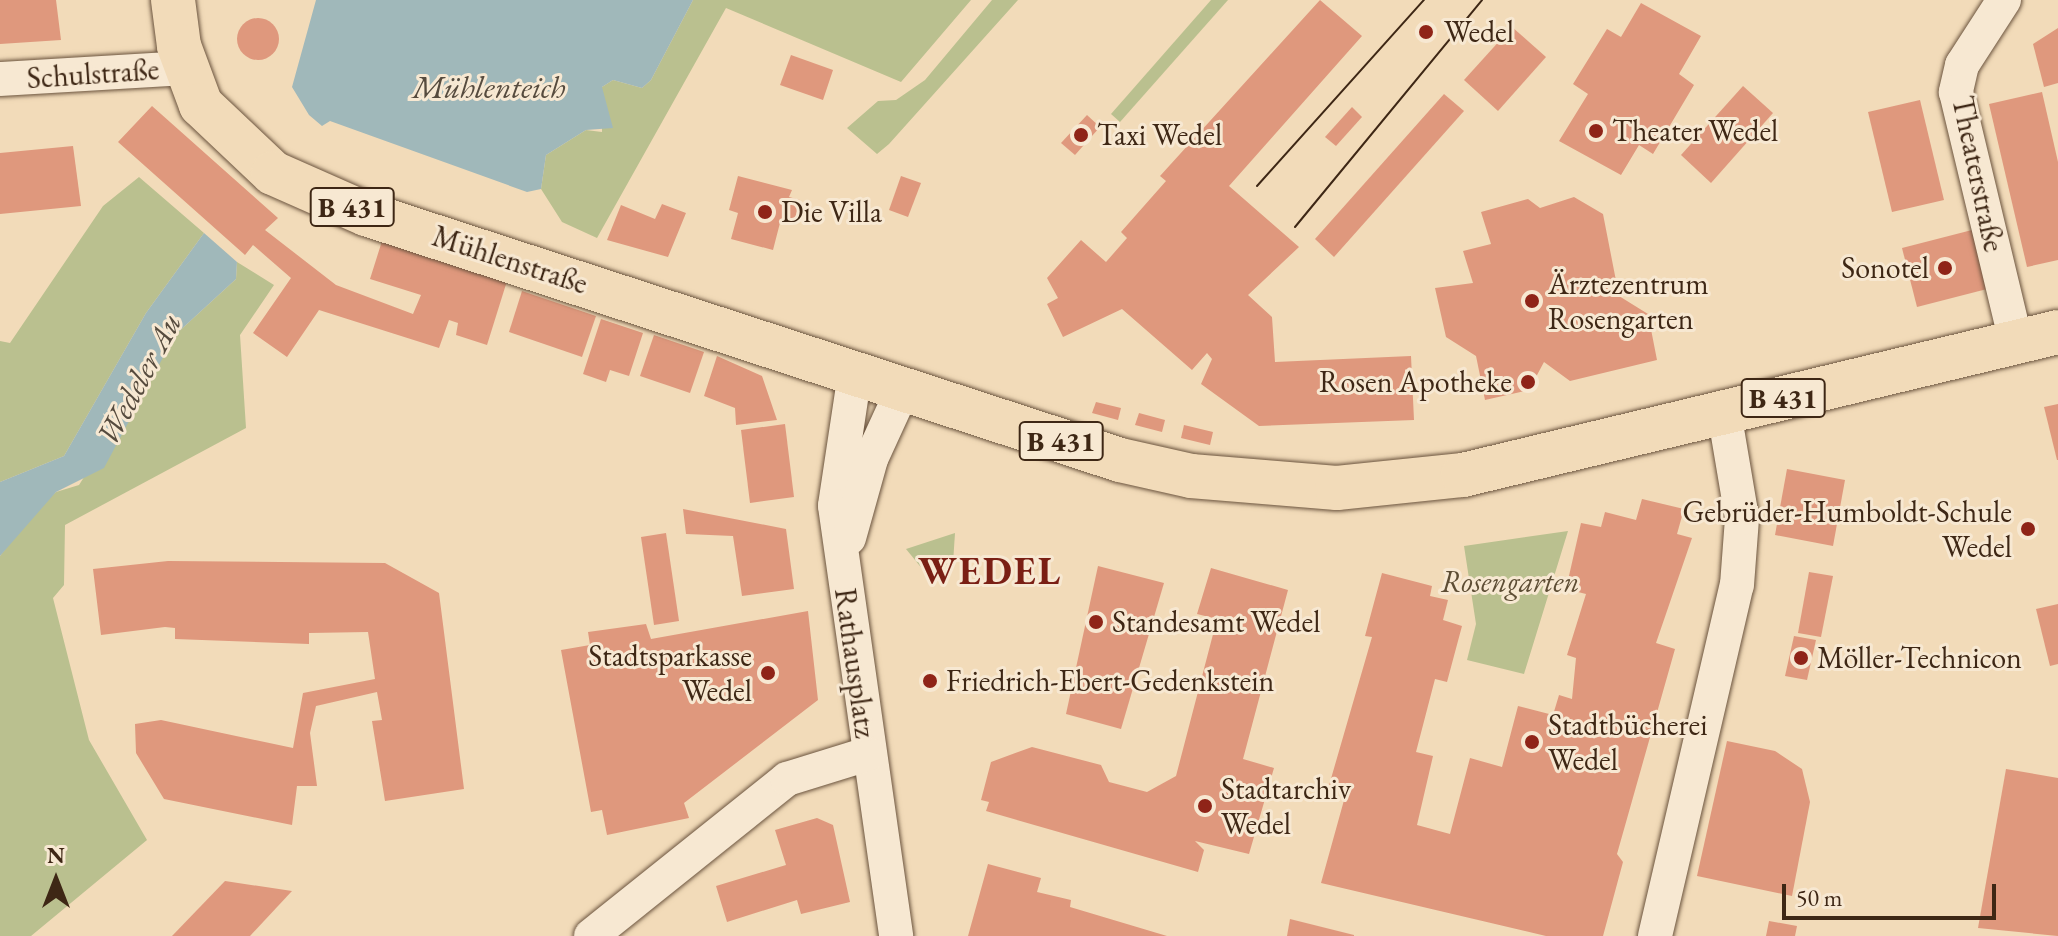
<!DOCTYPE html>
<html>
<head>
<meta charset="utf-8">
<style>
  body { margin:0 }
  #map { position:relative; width:2058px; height:936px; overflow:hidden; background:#f2dbb9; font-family:"EB Garamond",serif }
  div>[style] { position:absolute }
  .green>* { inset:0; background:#bac08f }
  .water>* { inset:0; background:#a0b8ba }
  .building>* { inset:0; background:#df987d }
  .round { border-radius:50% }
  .roads { filter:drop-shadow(0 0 2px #6b543e) drop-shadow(0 0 2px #6b543e) }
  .minor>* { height:34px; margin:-17px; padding:0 17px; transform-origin:17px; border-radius:17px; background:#f7e8d2 }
  .major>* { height:44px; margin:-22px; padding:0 22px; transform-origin:22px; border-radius:22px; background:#f2dbb9 }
  .tram>* { height:2px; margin:-1px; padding:0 1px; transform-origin:1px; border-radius:1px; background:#3e2715 }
  .dots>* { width:22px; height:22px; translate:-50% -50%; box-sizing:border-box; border:4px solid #f7e8d2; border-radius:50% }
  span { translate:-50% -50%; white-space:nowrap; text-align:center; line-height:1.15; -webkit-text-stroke:6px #f7e8d2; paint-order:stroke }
  .shield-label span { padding:2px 6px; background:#f7e8d2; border:2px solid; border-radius:6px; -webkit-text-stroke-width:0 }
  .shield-label { font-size:28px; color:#3e2715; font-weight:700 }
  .poi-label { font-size:30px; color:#3e2715 }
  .left { translate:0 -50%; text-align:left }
  .right { translate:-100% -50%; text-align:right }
  .street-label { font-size:30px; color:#3e2715 }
  .park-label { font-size:30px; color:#5d4d34; font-style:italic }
  .water-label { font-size:32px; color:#564b3e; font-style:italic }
  .district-label { font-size:38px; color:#7a1f14; font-weight:700; letter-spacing:2px }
  .north { position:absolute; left:16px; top:840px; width:80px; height:80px; -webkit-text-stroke:6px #f7e8d2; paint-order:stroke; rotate:0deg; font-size:22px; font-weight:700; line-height:32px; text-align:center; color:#3e2715 }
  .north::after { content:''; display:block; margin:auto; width:28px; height:36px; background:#3e2715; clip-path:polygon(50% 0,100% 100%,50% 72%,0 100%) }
  .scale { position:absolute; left:1782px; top:884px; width:214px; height:36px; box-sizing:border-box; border:4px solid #3e2715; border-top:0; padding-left:10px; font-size:24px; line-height:28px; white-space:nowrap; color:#3e2715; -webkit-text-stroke:6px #f7e8d2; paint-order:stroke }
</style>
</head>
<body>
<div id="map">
  <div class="green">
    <div style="clip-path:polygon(693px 0,971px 0,901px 82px,726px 8px,597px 238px,562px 222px,541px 189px,546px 155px,586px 130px,602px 132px,602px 87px,613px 80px,642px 88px,651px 80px)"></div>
    <div style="clip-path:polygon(992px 0,1018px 0,889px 144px,877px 154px,847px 128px,878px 101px,896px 100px,925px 80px)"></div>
    <div style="clip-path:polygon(1211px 0,1228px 0,1120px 122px,1111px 114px)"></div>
    <div style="clip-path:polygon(139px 177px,204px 233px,146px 313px,64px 456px,0 482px,0 341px,10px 343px,103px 206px)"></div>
    <div style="clip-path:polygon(237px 262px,274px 285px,240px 335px,246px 428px,65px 525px,64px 585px,53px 598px,89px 740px,147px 840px,31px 936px,0 936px,0 556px,33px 512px,56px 492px,79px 485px,175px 335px,236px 279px)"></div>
    <div style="clip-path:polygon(1568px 531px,1524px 674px,1467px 660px,1476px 624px,1464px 546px)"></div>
    <div style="clip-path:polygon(955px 533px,953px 563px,924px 571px,906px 549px)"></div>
  </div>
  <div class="water">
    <div style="clip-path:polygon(316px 0,693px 0,651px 80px,642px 88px,613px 80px,602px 87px,613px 128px,586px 130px,546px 155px,541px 189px,527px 192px,330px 121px,322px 126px,309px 115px,292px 87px)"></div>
    <div style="clip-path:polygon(204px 233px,237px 262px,236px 279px,175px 335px,104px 468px,56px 492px,0 556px,0 482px,64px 456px,146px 313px)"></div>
  </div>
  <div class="building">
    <div style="clip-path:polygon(0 0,56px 0,61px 40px,0 44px)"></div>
    <div style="clip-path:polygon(1320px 0,1362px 36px,1229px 186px,1299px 247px,1248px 295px,1272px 317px,1275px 362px,1411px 356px,1414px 420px,1259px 426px,1201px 384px,1212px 359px,1207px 353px,1192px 370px,1122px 309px,1063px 337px,1047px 304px,1058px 298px,1047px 278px,1081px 240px,1106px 262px,1127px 238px,1121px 232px,1166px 181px,1160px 176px)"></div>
    <div style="clip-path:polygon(1641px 3px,1701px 36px,1679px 74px,1694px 85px,1653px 154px,1639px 145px,1621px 175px,1559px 141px,1588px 94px,1573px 84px,1607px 29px,1621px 37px)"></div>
    <div class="round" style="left:237px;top:18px;width:42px;height:42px"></div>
    <div style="clip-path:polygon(1512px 27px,1546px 57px,1498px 111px,1464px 80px)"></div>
    <div style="clip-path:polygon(2058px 28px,2058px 83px,2044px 87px,2033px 44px)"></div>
    <div style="clip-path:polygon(791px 55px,833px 70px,823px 100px,780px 85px)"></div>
    <div style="clip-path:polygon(1743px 86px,1773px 113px,1711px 183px,1681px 155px)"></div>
    <div style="clip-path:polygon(2042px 92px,2058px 162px,2058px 260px,2027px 267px,1989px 104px)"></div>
    <div style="clip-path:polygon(1444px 94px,1464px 111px,1334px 257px,1315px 239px)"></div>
    <div style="clip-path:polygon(1920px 100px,1944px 200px,1892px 212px,1868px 112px)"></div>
    <div style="clip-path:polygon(152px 106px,278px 218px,265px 230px,336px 285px,413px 314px,421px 295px,370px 279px,382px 241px,507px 281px,487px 345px,456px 335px,458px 323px,449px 320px,439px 348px,319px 310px,287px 357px,253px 333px,291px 278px,253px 245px,245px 255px,118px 142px)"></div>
    <div style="clip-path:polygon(1352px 107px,1362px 117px,1336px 146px,1325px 137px)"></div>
    <div style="clip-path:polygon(1087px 115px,1100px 127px,1075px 155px,1061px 143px)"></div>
    <div style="clip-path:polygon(73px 146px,81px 206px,0 214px,0 153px)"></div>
    <div style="clip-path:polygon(738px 176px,792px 190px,789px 197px,800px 200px,794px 222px,781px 219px,773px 250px,731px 239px,738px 213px,729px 210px)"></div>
    <div style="clip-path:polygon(901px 176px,921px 183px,908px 217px,889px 210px)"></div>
    <div style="clip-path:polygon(1574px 197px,1603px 214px,1619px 296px,1648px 314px,1657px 360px,1570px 381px,1544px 362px,1529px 390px,1485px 400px,1476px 356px,1446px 337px,1435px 288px,1473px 283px,1463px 251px,1491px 244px,1481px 212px,1528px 199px,1540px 208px)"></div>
    <div style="clip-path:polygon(662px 204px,686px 213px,668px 257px,607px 240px,621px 205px,655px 219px)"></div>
    <div style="clip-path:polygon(1972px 230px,1987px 289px,1917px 307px,1902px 248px)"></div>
    <div style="clip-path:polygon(522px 291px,596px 316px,582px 357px,509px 332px)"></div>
    <div style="clip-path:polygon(601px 319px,643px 333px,629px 376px,610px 370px,606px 382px,583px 374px)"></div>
    <div style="clip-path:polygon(654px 335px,704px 352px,690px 393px,640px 376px)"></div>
    <div style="clip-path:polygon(717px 356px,762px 376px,777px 420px,736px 425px,735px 408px,704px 396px)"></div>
    <div style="clip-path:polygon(1096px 402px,1121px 408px,1118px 420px,1092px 413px)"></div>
    <div style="clip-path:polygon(2058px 404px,2058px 460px,2057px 460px,2044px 407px)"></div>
    <div style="clip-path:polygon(1139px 413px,1165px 420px,1162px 432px,1135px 425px)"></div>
    <div style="clip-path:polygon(785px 424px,794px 497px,750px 503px,741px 430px)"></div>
    <div style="clip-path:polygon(1184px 425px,1213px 432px,1210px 445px,1181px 438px)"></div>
    <div style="clip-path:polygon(1787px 469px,1845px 480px,1833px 546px,1775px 535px)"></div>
    <div style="clip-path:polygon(1642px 499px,1684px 509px,1677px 534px,1692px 538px,1656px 643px,1675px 649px,1617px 854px,1623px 862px,1603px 936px,1546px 936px,1321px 883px,1346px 793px,1328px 789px,1372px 637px,1365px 636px,1382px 573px,1432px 586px,1430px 596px,1448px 600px,1443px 620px,1462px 626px,1447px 682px,1435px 679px,1416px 752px,1433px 756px,1417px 825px,1450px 834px,1470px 758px,1502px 767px,1518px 706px,1553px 715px,1559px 695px,1572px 699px,1576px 658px,1567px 655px,1586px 594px,1566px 589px,1581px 523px,1601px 527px,1605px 512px,1636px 520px)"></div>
    <div style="clip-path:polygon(683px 509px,786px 529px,794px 589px,742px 596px,733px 536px,686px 534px)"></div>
    <div style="clip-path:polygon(666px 533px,679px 621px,654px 625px,641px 537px)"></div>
    <div style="clip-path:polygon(168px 561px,385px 563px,439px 593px,464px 789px,385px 801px,372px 721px,382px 720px,377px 692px,316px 706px,310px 733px,317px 786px,297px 786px,292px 825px,164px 799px,136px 753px,135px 724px,161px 720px,293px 748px,303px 693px,375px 679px,368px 632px,309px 633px,309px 644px,175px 639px,175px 628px,165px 627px,101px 635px,93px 569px)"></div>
    <div style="clip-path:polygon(1098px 566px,1164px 583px,1121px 729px,1066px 714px)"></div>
    <div style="clip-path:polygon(1211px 568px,1288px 590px,1243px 759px,1274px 768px,1249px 854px,1195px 841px,1204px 850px,1198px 872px,986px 811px,989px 802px,981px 800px,991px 762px,1032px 747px,1101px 765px,1109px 782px,1147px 792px,1176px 776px,1217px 619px,1197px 614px)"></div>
    <div style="clip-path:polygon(1809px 572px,1833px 576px,1821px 637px,1798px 633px)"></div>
    <div style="clip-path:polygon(2058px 604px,2058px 664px,2050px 666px,2036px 609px)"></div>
    <div style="clip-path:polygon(808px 611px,818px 700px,684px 803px,689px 818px,607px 835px,602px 810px,591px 812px,561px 650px,590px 645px,588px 632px,646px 624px,651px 639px)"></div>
    <div style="clip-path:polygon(1794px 636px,1816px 640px,1807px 680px,1785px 676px)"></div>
    <div style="clip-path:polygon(1727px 741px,1775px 751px,1802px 769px,1810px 802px,1792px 896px,1697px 876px)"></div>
    <div style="clip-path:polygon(2006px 769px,2058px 778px,2058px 936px,1978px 928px)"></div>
    <div style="clip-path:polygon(817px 818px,833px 825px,850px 902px,801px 914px,797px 900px,727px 922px,716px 886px,786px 865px,775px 830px)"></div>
    <div style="clip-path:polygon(988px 864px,1041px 878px,1037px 892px,1071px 900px,1070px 907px,1167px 936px,968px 936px)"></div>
    <div style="clip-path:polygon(225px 881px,292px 891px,250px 936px,172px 936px)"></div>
    <div style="clip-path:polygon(1290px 919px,1354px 935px,1354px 936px,1287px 936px)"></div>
    <div style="clip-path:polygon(1769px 921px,1797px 926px,1795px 936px,1766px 936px)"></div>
  </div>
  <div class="roads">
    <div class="minor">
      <div style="left:2004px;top:0;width:77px;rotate:122.9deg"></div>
      <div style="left:1962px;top:65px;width:28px;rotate:103deg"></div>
      <div style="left:1956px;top:92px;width:257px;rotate:76.5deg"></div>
      <div style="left:0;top:79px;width:186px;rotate:-3.4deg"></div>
      <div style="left:855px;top:373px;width:134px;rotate:98.6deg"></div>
      <div style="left:835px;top:506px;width:434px;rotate:81.9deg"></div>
      <div style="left:849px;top:538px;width:82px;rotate:-74.4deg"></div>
      <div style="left:871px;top:459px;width:77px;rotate:-65.4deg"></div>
      <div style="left:591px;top:936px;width:251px;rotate:-38.7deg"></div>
      <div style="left:787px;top:779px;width:85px;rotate:-17.2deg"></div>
      <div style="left:1655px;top:936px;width:360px;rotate:-76.9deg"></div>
      <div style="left:1737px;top:585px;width:67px;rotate:-85.7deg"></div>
      <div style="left:1742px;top:518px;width:108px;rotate:-99.6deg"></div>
    </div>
    <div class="major">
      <div style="left:173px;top:0;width:46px;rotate:82.6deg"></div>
      <div style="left:179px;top:46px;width:63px;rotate:69.6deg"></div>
      <div style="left:201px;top:105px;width:99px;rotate:43.4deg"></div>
      <div style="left:273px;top:173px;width:102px;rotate:23.8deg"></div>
      <div style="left:366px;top:214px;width:793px;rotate:18.07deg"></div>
      <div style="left:1120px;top:460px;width:73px;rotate:12.7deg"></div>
      <div style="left:1191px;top:476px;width:146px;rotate:4.7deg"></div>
      <div style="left:1337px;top:488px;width:127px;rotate:-5.9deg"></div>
      <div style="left:1463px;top:475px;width:612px;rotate:-13.51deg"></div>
    </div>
  </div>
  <div class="tram">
    <div style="left:1257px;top:186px;width:250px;rotate:-48.1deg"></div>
    <div style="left:1295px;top:227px;width:294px;rotate:-50.5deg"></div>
  </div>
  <div class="dots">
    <div style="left:1426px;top:32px;background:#8f2418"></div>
    <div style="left:1596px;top:131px;background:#8f2418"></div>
    <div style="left:1081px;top:135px;background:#8f2418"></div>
    <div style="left:765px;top:212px;background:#8f2418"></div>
    <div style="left:1945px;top:268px;background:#8f2418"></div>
    <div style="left:1532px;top:301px;background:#8f2418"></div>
    <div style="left:1528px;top:382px;background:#8f2418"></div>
    <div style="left:2028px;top:529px;background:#8f2418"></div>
    <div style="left:1096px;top:622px;background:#8f2418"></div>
    <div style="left:1801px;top:658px;background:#8f2418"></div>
    <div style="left:768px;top:673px;background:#8f2418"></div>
    <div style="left:930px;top:681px;background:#8f2418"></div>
    <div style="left:1532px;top:742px;background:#8f2418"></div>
    <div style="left:1205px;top:806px;background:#8f2418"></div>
  </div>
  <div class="shield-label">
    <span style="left:352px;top:207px">B 431</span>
    <span style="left:1783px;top:398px">B 431</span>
    <span style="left:1061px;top:441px">B 431</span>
  </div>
  <div class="poi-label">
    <span class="left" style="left:1444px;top:32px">Wedel</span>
    <span class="left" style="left:1612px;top:131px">Theater Wedel</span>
    <span class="left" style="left:1097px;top:135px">Taxi Wedel</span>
    <span class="left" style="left:781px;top:212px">Die Villa</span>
    <span class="right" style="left:1929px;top:268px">Sonotel</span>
    <span class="left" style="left:1548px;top:301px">Ärztezentrum<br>Rosengarten</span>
    <span class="right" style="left:1512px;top:382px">Rosen Apotheke</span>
    <span class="right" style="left:2012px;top:529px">Gebrüder-Humboldt-Schule<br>Wedel</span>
    <span class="left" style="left:1112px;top:622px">Standesamt Wedel</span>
    <span class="right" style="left:752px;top:673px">Stadtsparkasse<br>Wedel</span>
    <span class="left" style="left:1817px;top:658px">Möller-Technicon</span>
    <span class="left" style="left:946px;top:681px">Friedrich-Ebert-Gedenkstein</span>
    <span class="left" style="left:1548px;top:742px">Stadtbücherei<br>Wedel</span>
    <span class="left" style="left:1221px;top:806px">Stadtarchiv<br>Wedel</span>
  </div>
  <div class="street-label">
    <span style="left:93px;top:74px;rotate:-4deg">Schulstraße</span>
    <span style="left:1978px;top:174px;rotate:78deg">Theaterstraße</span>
    <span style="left:510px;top:260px;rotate:18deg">Mühlenstraße</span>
    <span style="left:855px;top:663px;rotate:82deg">Rathausplatz</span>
  </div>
  <div class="park-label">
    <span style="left:1510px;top:582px">Rosengarten</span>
  </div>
  <div class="water-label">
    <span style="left:489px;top:87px">Mühlenteich</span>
    <span style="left:139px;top:379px;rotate:-62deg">Wedeler Au</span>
  </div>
  <div class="district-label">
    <span style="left:990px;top:571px">WEDEL</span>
  </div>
  <div class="north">N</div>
  <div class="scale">50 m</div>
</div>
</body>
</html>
